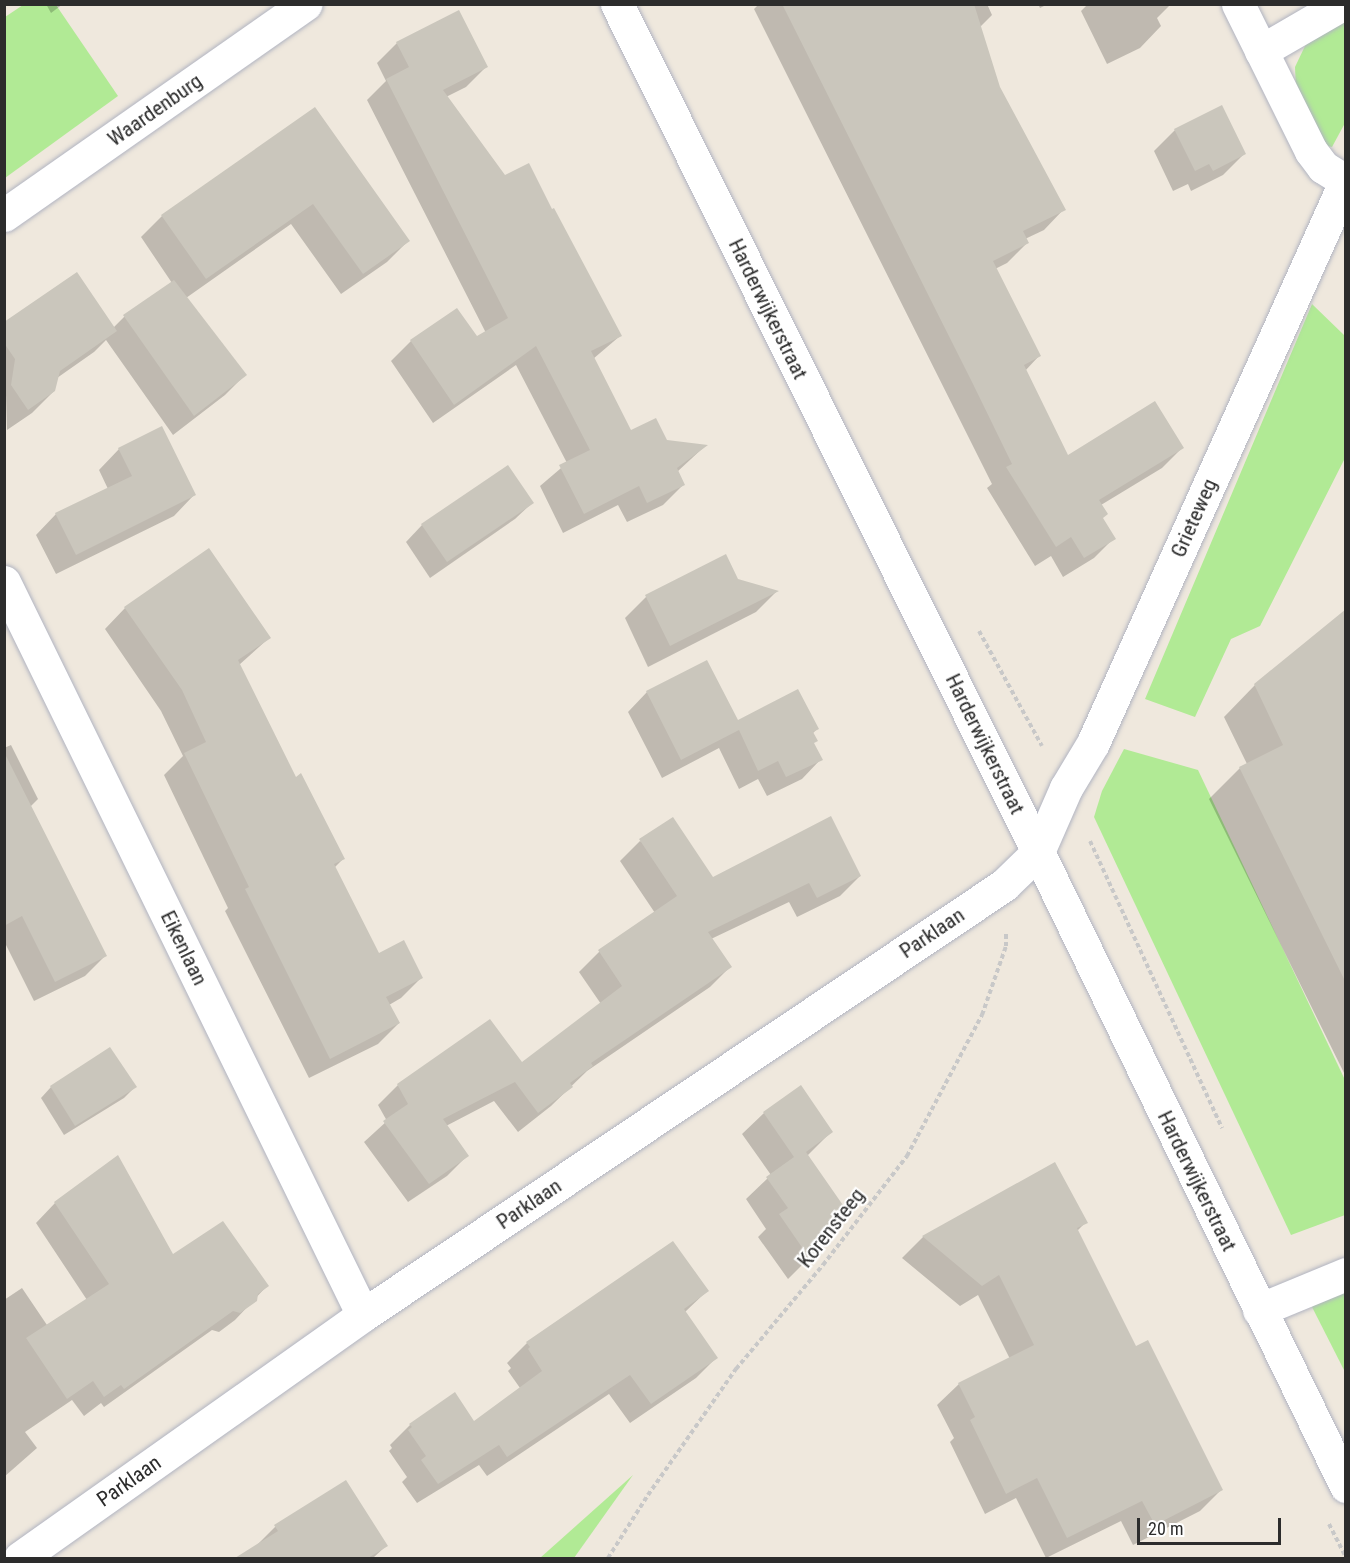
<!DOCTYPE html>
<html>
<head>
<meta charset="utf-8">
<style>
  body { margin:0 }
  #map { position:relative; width:1350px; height:1563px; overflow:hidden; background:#efe8dd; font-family:"Roboto Condensed",sans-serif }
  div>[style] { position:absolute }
  .green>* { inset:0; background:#b1ea95 }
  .shadow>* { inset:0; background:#0003 }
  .building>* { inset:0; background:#cac6bc }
  .path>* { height:4px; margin-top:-2px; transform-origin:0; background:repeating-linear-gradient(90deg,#c8c8c8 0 4.5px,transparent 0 7.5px) }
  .roads { filter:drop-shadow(0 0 2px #b1b4c1) drop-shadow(0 0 2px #b1b4c1) }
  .minor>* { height:33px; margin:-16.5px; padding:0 16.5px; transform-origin:16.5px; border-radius:16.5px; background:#fff }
  .secondary>* { height:33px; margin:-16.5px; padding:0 16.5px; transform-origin:16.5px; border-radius:16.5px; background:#fff }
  span { translate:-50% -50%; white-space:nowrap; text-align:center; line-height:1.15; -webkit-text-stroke:4.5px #fff; paint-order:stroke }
  .street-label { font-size:21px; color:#2c2c2c }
  .frame { position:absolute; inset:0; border:6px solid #2c2c2c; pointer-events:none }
  .scale { position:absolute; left:1137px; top:1518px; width:144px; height:27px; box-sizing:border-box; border:3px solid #2c2c2c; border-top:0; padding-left:8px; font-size:18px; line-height:21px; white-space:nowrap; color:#2c2c2c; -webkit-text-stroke:4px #fff; paint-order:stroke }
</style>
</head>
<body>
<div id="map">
  <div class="green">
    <div style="clip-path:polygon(23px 5px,56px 5px,118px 96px,5px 178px,5px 17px)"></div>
    <div style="clip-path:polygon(1345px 18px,1345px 123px,1332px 147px,1327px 146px,1296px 90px,1295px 67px,1305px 46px,1316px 35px)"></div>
    <div style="clip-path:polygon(1312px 304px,1345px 336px,1345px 458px,1260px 626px,1231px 639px,1195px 717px,1145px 699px)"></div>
    <div style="clip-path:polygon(1124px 749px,1198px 770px,1345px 1080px,1345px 1215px,1291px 1235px,1094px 817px,1102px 791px)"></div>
    <div style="clip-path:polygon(1345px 1290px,1345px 1372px,1311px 1305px)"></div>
    <div style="clip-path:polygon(633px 1475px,574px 1558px,540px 1558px)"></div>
  </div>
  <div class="shadow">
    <div style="clip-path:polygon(46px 4px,63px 4px,51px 13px)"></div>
    <div style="clip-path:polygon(759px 4px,987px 4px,992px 15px,980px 27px,999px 88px,1064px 209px,1044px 230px,1025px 239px,1027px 243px,1007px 263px,995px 269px,1039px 356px,1025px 371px,1067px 458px,1182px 448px,1162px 468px,1101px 505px,1102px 519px,1114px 538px,1094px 558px,1063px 577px,1051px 556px,1035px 566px,987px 488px,992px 484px,754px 9px)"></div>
    <div style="clip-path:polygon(1038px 4px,1048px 4px,1040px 8px)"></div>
    <div style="clip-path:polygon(1088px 4px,1170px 4px,1170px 5px,1157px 18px,1161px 26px,1140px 48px,1107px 64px,1081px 11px)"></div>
    <div style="clip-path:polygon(397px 43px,486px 67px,466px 87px,446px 97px,620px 336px,593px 359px,630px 432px,666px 442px,705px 446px,677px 472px,683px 485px,663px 505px,627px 522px,618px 505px,563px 533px,540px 486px,567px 463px,516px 365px,433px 423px,391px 361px,411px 341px,457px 310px,477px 338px,486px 333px,367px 100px,386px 81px,377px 63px)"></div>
    <div style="clip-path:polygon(315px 109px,408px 241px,387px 262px,341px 294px,291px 224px,186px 298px,245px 375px,225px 395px,173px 435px,106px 340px,94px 352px,57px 378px,54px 391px,32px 413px,7px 430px,4px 324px,113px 328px,124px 317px,172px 283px,141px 237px,162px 216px)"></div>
    <div style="clip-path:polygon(1175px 130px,1244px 154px,1223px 175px,1191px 191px,1188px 184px,1173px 191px,1154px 151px)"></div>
    <div style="clip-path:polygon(119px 449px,194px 495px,174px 516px,56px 574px,36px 535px,56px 514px,108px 489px,99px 470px)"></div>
    <div style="clip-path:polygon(532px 503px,515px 519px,430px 578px,406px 542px,422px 525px)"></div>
    <div style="clip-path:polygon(737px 580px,776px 592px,756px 612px,648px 667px,625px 618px,646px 597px)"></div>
    <div style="clip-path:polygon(125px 608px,269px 638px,239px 665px,295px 779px,343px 859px,334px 868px,378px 955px,421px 978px,401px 998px,389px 1005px,399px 1023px,378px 1044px,309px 1078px,225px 911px,228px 908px,164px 775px,183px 756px,161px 711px,105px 629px)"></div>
    <div style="clip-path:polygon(1346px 611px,1346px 1077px,1209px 799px,1240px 768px,1247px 764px,1224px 717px,1255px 685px)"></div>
    <div style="clip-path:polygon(647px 692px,737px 722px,817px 729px,812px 734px,813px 744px,821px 759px,802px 779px,767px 796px,758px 779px,739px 789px,719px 748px,662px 778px,628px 712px)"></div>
    <div style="clip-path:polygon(11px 745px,38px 799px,30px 807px,105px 956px,85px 976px,34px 1001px,4px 941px,4px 748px)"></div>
    <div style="clip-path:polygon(640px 841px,712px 879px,860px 876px,840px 896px,797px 917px,789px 902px,711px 939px,730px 967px,710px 987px,587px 1071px,551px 1106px,518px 1132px,494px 1101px,446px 1126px,467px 1156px,447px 1176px,408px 1202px,364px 1142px,387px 1121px,378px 1105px,398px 1085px,521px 1065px,601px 1004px,579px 972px,599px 952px,655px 913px,620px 861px)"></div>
    <div style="clip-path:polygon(51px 1087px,135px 1087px,124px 1098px,64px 1135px,41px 1098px)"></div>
    <div style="clip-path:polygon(800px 1087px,831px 1132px,807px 1156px,846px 1211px,809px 1258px,788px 1279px,758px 1237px,766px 1229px,746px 1199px,771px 1175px,742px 1134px,764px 1113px)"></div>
    <div style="clip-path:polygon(1054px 1165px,1086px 1222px,1077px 1231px,1135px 1348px,1221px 1490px,1200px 1511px,1133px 1545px,1121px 1521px,1046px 1558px,1016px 1498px,985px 1514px,950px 1442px,954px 1438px,937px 1405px,959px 1384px,1010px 1359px,978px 1295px,960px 1306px,902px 1258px,923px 1237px)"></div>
    <div style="clip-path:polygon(55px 1203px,173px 1257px,267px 1286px,235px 1320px,219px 1332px,212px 1330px,104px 1407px,101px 1403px,84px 1416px,72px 1400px,25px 1432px,37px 1448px,4px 1477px,4px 1300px,22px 1288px,47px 1325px,87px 1300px,36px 1223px)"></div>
    <div style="clip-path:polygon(707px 1291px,685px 1312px,716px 1358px,696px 1378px,630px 1423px,609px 1394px,487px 1476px,479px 1465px,417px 1503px,402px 1482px,407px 1477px,389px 1451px,392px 1448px,390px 1445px,410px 1425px,474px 1423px,520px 1388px,508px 1371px,511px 1368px,507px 1363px,527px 1343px)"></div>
    <div style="clip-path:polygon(346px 1482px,386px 1546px,373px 1558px,260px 1558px,254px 1548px,275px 1527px)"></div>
  </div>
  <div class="building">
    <div style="clip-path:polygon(782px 4px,974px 4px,1000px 87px,1066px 210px,1023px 231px,1029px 243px,993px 261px,1041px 356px,1024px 365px,1068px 455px,1155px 401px,1184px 448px,1099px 500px,1108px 514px,1103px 518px,1116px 539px,1084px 558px,1071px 537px,1056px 547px,1006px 467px,1012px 464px,973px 384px)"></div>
    <div style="clip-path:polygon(459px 10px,488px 67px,443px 90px,505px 175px,529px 163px,552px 209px,554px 208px,622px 336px,591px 351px,631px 430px,656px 418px,667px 440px,708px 445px,677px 468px,685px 485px,647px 503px,639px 486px,584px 514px,559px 465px,590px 450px,536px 346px,454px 405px,410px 340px,457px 308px,477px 336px,508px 318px,386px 79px,409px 67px,396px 42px)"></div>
    <div style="clip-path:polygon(1222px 105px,1246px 154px,1213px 171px,1209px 164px,1195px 171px,1174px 129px)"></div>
    <div style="clip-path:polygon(315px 107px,410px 241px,363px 274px,313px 204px,206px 279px,161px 215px)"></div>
    <div style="clip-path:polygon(77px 272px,117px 331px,60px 371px,55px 391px,28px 410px,11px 385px,15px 359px,4px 343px,4px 322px)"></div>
    <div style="clip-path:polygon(174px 280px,247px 375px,194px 416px,123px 315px)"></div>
    <div style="clip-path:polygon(162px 426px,196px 495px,76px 555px,55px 513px,132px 476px,118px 448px)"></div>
    <div style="clip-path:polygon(508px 465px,534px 503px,447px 562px,421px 524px)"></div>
    <div style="clip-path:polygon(209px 548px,271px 638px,238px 660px,296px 777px,301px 773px,345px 859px,334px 864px,379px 953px,404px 940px,423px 978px,386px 997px,400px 1023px,330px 1059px,245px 889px,249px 887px,184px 753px,206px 742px,182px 690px,124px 607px)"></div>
    <div style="clip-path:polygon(726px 554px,738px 579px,779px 591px,670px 646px,645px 595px)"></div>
    <div style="clip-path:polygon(1346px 609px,1346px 983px,1239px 767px,1283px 745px,1254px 684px)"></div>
    <div style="clip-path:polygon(707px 660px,738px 720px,798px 689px,819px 729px,813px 732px,818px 741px,814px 743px,823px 760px,786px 777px,778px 761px,758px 771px,739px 730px,681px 760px,646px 691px)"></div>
    <div style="clip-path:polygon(4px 752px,107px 956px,55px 982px,22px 916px,4px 926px)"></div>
    <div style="clip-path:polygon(831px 816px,861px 876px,817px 898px,809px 883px,708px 932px,732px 967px,591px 1063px,593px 1066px,570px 1083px,573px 1087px,538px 1113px,515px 1082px,443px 1119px,469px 1156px,429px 1184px,383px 1121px,408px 1104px,397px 1084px,490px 1019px,522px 1062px,622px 986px,598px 950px,677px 896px,639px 839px,673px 817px,713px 877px)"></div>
    <div style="clip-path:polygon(110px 1047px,137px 1087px,75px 1126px,50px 1086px)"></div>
    <div style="clip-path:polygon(801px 1085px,833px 1132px,806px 1152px,847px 1211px,810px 1259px,779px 1214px,788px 1208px,766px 1177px,794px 1157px,763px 1112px)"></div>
    <div style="clip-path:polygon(118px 1155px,173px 1254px,223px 1221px,269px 1286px,258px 1294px,257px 1301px,240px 1313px,233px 1311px,124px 1389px,121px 1385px,104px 1397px,93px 1381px,67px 1399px,26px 1338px,109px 1284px,54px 1202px)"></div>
    <div style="clip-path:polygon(1055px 1162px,1088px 1223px,1077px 1228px,1136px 1346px,1148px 1340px,1223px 1490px,1155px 1525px,1142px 1501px,1067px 1538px,1037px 1478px,1006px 1494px,970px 1420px,975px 1417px,958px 1383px,1034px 1345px,999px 1275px,982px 1286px,922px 1236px)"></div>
    <div style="clip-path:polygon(673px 1241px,709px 1291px,684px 1309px,718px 1358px,651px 1404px,630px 1375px,507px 1457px,499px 1445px,438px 1484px,421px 1460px,426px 1456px,408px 1430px,412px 1427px,409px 1424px,455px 1392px,474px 1421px,542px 1371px,528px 1349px,530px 1347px,526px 1342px)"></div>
    <div style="clip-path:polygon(346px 1480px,388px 1546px,368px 1558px,235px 1558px,278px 1531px,274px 1525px)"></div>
  </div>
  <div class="path">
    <div style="left:979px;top:631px;width:131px;rotate:61.3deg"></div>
    <div style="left:1090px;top:841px;width:316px;rotate:65.3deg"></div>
    <div style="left:1329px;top:1524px;width:37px;rotate:63deg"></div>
    <div style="left:608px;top:1558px;width:75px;rotate:-57.6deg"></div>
    <div style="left:648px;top:1495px;width:154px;rotate:-55.1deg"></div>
    <div style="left:736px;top:1369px;width:136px;rotate:-50.1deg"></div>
    <div style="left:823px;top:1265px;width:138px;rotate:-52.4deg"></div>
    <div style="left:907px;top:1156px;width:160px;rotate:-62deg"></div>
    <div style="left:982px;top:1015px;width:73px;rotate:-70.8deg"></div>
    <div style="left:1006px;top:946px;width:13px;rotate:-90deg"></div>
  </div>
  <div class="roads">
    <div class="minor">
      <div style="left:1238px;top:4px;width:164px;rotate:63.6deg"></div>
      <div style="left:1311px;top:151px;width:20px;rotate:53deg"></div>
      <div style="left:1323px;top:167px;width:26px;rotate:32deg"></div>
      <div style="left:1261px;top:51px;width:94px;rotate:-30.1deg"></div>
      <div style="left:4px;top:215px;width:368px;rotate:-35deg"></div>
      <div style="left:4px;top:582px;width:816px;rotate:63.91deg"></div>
      <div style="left:1259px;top:1310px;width:94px;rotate:-22.5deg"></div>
      <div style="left:20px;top:1558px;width:420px;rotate:-35.3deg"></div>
      <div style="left:363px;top:1315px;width:772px;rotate:-33.85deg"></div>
      <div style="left:1004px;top:885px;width:47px;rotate:-44.1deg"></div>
      <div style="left:1038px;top:852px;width:70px;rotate:-66.4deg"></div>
      <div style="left:1066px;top:788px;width:52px;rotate:-59deg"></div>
      <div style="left:1093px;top:743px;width:617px;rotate:-65.8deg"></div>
    </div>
    <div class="secondary">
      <div style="left:617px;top:4px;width:947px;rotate:63.6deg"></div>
      <div style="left:1038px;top:852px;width:705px;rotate:64.09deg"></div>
    </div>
  </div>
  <div class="street-label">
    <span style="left:155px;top:110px;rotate:-35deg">Waardenburg</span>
    <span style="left:768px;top:309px;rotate:64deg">Harderwijkerstraat</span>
    <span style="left:1194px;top:518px;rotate:-66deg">Grieteweg</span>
    <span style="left:985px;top:744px;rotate:64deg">Harderwijkerstraat</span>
    <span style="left:932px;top:933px;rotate:-34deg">Parklaan</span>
    <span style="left:184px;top:948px;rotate:64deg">Eikenlaan</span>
    <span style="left:1197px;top:1181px;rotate:64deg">Harderwijkerstraat</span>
    <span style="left:529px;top:1204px;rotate:-34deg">Parklaan</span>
    <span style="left:831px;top:1228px;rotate:-52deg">Korensteeg</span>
    <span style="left:129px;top:1481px;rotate:-35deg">Parklaan</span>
  </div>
  <div class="frame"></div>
  <div class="scale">20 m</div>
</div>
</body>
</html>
